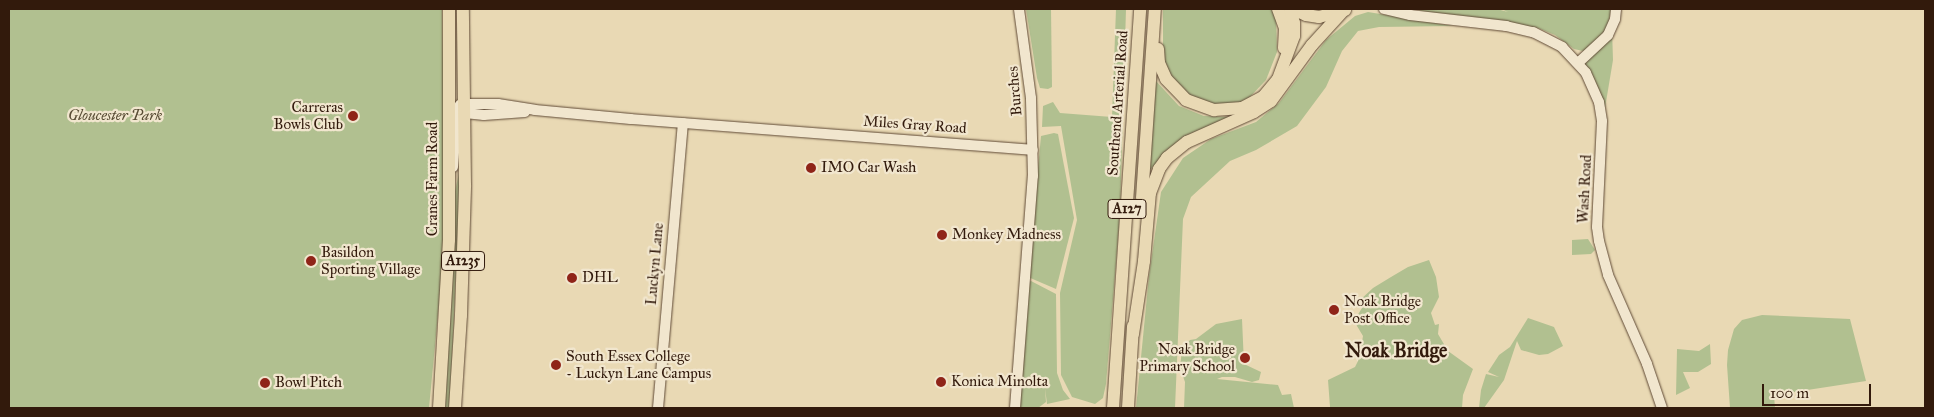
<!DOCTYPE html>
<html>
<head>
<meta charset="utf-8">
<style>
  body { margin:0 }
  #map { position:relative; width:1934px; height:417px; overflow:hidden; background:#e9d9b4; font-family:"IM FELL Great Primer",serif }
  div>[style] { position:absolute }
  .green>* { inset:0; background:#b1c090 }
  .roads { filter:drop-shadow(0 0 1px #604a36) drop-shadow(0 0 1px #604a36) }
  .tertiary>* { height:10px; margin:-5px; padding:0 5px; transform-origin:5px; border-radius:5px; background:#f1e6ce }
  .primary>* { height:12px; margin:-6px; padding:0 6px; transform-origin:6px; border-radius:6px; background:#e9d9b4 }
  .trunk>* { height:12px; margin:-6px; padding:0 6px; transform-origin:6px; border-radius:6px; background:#e9d9b4 }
  .dots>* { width:14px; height:14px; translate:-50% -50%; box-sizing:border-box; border:2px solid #f1e6ce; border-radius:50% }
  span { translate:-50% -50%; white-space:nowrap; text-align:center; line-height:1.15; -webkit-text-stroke:4.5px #f1e6ce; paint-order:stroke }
  .shield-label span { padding:1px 4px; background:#f1e6ce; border:1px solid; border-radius:4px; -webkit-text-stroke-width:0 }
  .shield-label { font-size:14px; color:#321a0c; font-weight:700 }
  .street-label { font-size:15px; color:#321a0c }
  .poi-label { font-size:15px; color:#321a0c }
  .right { translate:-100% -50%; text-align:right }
  .left { translate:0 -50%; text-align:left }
  .park-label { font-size:15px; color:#584c34; font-style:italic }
  .district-label { font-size:20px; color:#321a0c; font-weight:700 }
  .frame { position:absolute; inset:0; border:10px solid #321a0c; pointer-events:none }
  .scale { position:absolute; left:1762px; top:384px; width:109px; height:22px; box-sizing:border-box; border:2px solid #321a0c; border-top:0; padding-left:6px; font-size:15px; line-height:18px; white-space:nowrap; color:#321a0c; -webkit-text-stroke:4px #f1e6ce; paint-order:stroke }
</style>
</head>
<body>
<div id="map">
  <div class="green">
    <div style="clip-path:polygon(9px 9px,442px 9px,445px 171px,442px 273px,429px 408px,9px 408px)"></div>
    <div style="clip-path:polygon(1026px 9px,1051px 9px,1052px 87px,1048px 89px,1040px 88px,1037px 78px)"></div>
    <div style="clip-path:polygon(1116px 9px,1126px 9px,1120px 215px,1106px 384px,1103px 398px,1095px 404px,1072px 397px,1061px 375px,1060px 293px,1077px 220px,1061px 126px,1042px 127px,1043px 106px,1053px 102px,1060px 113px,1112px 117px)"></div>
    <div style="clip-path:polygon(1163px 9px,1271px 9px,1276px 16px,1277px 52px,1266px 80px,1247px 100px,1224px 108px,1189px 99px,1163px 66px)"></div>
    <div style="clip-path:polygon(1416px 9px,1497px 9px,1508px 12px,1501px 9px,1611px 9px,1608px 27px,1594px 45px,1583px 51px,1574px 49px,1555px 35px,1538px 28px,1427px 13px)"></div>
    <div style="clip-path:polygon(1368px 12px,1453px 26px,1379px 27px,1358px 31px,1342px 51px,1326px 87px,1297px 126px,1256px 150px,1230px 161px,1191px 197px,1183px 219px,1175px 408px,1136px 408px,1149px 276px,1161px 192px,1183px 158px,1211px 139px,1256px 122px,1279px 103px,1326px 40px,1355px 16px)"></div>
    <div style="clip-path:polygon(1612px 29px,1613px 60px,1604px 114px,1582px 60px)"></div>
    <div style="clip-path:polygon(1155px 80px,1179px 106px,1204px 116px,1230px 117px,1188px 135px,1143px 176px)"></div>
    <div style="clip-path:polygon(1054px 133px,1058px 134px,1074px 218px,1056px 289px,1028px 277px,1041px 136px)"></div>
    <div style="clip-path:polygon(461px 164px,450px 408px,442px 408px,455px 191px)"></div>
    <div style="clip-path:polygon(1588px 239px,1595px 250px,1591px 254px,1572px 255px,1572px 240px)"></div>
    <div style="clip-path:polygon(1429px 260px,1436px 277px,1439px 297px,1431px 313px,1435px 325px,1439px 324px,1438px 334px,1448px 351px,1473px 369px,1463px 395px,1462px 408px,1328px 408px,1330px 407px,1328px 380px,1355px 367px,1359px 359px,1363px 336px,1354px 321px,1362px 308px,1359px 301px,1373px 288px,1391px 277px,1408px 267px)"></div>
    <div style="clip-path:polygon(1031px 281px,1056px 294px,1057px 373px,1063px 390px,1070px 399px,1047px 404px,1045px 388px,1046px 402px,1038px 408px,1019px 408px,1029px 282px)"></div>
    <div style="clip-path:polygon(1762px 315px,1850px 319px,1866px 381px,1774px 395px,1775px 408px,1730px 408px,1727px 365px,1728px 350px,1734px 329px,1742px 320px)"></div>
    <div style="clip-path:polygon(1528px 318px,1554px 327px,1563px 346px,1548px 354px,1539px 355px,1521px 350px,1517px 341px,1504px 380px,1484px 408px,1479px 408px,1481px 390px,1486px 374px,1499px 377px,1488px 372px,1499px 355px,1510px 347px)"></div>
    <div style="clip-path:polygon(1242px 319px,1244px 364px,1261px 372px,1259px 380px,1252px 382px,1235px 377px,1222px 377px,1217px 379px,1278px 385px,1282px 395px,1291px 394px,1294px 408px,1184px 408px,1185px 382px,1180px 368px,1182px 349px,1190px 340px,1196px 339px,1216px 324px)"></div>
    <div style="clip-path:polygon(1710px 344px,1711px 364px,1698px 372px,1683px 372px,1690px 388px,1676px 395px,1677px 349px,1699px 351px)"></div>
  </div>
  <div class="roads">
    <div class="tertiary">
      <div style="left:1384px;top:9px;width:27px;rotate:13deg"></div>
      <div style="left:1410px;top:15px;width:97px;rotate:6.5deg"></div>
      <div style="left:1506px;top:26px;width:28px;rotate:13deg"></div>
      <div style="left:1533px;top:32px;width:33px;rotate:27deg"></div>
      <div style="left:1562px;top:47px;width:35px;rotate:47deg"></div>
      <div style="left:1586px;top:73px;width:32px;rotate:66deg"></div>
      <div style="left:1599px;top:102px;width:19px;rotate:81deg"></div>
      <div style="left:1602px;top:121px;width:106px;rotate:92.7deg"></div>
      <div style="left:1597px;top:227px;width:14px;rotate:82deg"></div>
      <div style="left:1599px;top:241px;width:35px;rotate:75deg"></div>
      <div style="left:1608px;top:275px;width:97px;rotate:66.3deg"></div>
      <div style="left:1647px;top:364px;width:46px;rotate:71.2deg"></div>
      <div style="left:1578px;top:63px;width:41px;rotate:-43deg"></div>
      <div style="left:1608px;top:35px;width:17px;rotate:-66deg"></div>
      <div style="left:1615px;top:19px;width:10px;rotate:-84deg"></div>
      <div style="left:465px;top:113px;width:19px;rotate:6deg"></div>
      <div style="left:484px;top:115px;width:41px;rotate:-4.2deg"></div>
      <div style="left:453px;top:167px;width:57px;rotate:-86deg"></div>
      <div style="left:457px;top:110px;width:6px;rotate:-59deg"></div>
      <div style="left:460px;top:105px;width:5px;rotate:-11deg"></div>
      <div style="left:465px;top:104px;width:33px"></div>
      <div style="left:498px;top:104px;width:37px;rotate:9deg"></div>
      <div style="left:535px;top:110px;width:96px;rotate:5.4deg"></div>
      <div style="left:631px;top:119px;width:403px;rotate:4.4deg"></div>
      <div style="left:658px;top:408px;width:286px;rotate:-85deg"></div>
      <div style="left:1015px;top:408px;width:233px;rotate:-85.6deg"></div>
      <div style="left:1033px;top:176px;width:78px;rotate:-91.5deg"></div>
      <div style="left:1031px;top:98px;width:90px;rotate:-97.7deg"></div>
    </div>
    <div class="primary">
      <div style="left:1293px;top:9px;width:14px;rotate:25deg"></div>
      <div style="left:1306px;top:15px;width:13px;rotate:9deg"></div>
      <div style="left:1319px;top:17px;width:27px;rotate:-15deg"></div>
      <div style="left:439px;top:408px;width:168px;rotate:-86.6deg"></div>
      <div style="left:449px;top:240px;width:231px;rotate:-90deg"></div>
      <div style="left:455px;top:408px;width:93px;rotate:-86.3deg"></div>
      <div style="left:461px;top:315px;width:130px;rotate:-88.2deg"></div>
      <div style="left:465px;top:185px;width:176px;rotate:-90.7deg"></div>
    </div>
    <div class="trunk">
      <div style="left:1278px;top:9px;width:20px;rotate:70deg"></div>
      <div style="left:1285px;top:28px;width:20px;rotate:93deg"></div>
      <div style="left:1158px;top:49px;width:14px;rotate:86deg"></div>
      <div style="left:1159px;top:63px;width:17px;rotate:66deg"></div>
      <div style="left:1166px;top:79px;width:29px;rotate:46deg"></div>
      <div style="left:1186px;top:100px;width:30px;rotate:20deg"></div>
      <div style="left:1214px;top:110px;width:28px;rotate:-4deg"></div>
      <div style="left:1242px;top:108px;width:24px;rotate:-28deg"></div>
      <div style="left:1263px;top:97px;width:23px;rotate:-50deg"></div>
      <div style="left:1278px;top:79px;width:46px;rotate:-69.6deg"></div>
      <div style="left:1294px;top:36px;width:13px;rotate:-90deg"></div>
      <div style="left:1294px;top:23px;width:15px;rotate:-106deg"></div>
      <div style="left:1142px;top:198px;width:189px;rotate:-86.1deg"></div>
      <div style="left:1133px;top:334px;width:74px;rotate:-81.4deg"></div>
      <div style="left:1144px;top:261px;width:68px;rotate:-85deg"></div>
      <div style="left:1150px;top:193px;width:26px;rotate:-69deg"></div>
      <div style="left:1159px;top:169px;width:14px;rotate:-54deg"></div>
      <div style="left:1167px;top:158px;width:26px;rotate:-39deg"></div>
      <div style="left:1187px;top:142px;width:73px;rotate:-24.1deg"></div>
      <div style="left:1254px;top:112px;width:20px;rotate:-33deg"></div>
      <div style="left:1271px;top:101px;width:69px;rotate:-53.8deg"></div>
      <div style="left:1312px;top:45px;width:47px;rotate:-47.6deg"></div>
      <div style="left:1113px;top:408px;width:400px;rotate:-86.1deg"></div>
      <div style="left:1128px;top:408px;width:82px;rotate:-86.5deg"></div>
    </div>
  </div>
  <div class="dots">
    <div style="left:353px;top:116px;background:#8f2418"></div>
    <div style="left:811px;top:168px;background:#8f2418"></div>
    <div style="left:942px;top:235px;background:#8f2418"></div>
    <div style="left:311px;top:261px;background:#8f2418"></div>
    <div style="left:572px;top:278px;background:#8f2418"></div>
    <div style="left:1334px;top:310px;background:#8f2418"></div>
    <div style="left:1245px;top:358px;background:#8f2418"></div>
    <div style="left:556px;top:365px;background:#8f2418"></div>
    <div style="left:941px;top:382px;background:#8f2418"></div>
    <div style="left:265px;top:383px;background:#8f2418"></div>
  </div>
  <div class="shield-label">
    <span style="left:1127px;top:209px">A127</span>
    <span style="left:463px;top:261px">A1235</span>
  </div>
  <div class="street-label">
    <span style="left:1015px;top:91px;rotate:-95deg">Burches</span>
    <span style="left:1118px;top:103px;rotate:-86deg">Southend Arterial Road</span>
    <span style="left:915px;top:125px;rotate:4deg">Miles Gray Road</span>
    <span style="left:433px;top:179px;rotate:-90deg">Cranes Farm Road</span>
    <span style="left:1585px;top:189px;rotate:-87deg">Wash Road</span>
    <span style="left:655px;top:264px;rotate:-85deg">Luckyn Lane</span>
  </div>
  <div class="poi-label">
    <span class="right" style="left:343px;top:116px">Carreras<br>Bowls Club</span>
    <span class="left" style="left:821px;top:168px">IMO Car Wash</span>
    <span class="left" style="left:952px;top:235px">Monkey Madness</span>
    <span class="left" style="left:321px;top:261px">Basildon<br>Sporting Village</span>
    <span class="left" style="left:582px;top:278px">DHL</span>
    <span class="left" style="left:1344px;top:310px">Noak Bridge<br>Post Office</span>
    <span class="right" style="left:1235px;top:358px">Noak Bridge<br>Primary School</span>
    <span class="left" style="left:566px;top:365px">South Essex College<br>- Luckyn Lane Campus</span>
    <span class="left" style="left:951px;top:382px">Konica Minolta</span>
    <span class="left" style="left:275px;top:383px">Bowl Pitch</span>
  </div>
  <div class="park-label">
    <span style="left:115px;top:116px">Gloucester Park</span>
  </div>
  <div class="district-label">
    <span style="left:1396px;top:350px">Noak Bridge</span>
  </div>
  <div class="frame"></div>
  <div class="scale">100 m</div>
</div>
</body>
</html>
